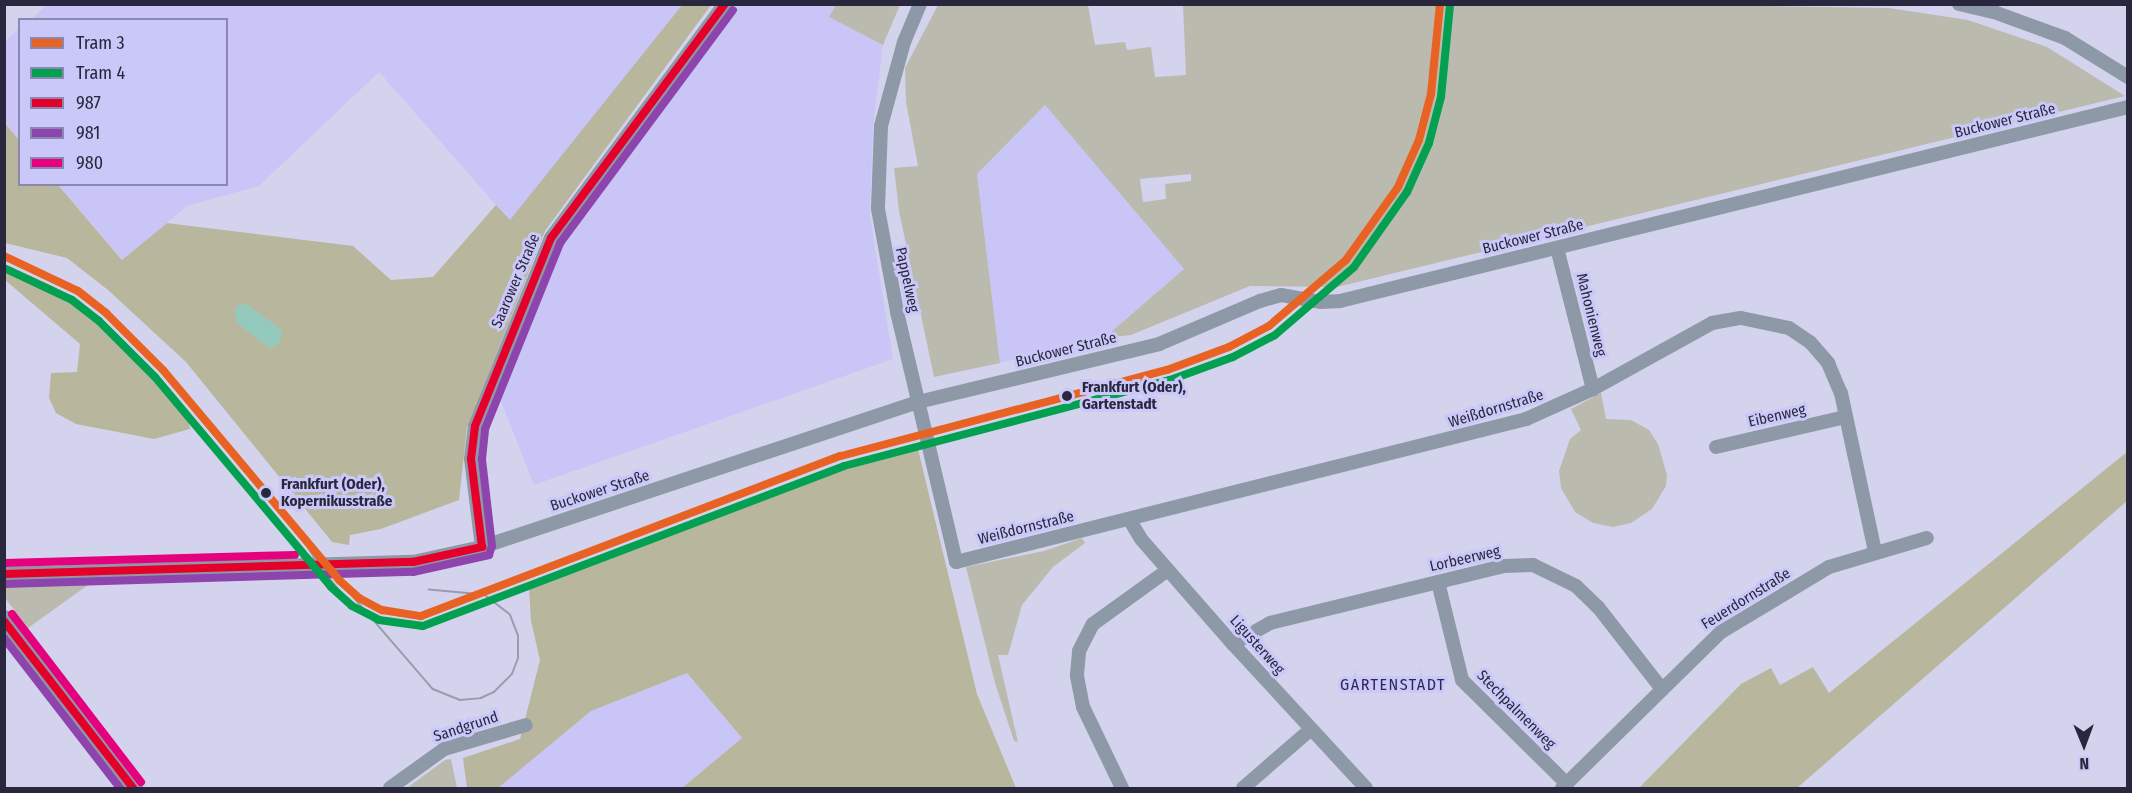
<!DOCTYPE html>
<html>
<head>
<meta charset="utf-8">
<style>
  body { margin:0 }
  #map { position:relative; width:2132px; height:793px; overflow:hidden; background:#d4d3ed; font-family:"Fira Sans Condensed",sans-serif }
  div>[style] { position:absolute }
  .built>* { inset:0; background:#c9c6f7 }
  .green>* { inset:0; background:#bbbaaf }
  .forest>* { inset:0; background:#b8b79d }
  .water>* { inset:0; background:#94cabd }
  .minor>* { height:14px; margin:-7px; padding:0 7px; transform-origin:7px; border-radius:7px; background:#8e99a7 }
  .secondary>* { height:20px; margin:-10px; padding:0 10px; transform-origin:10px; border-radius:10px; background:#8c98a8 }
  .tram>* { height:1.5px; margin:-0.75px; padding:0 0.75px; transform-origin:0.75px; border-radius:0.75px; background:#989cad }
  .bus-1>* { height:8px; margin:-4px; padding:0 4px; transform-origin:4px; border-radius:4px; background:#e4002b }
  .bus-2>* { height:8px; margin:-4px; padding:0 4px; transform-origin:4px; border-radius:4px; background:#8e44ad }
  .bus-3>* { height:8px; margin:-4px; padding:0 4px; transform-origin:4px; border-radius:4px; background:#e5007d }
  .tram-1>* { height:8px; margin:-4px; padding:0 4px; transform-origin:4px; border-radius:4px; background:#e86223 }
  .tram-2>* { height:8px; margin:-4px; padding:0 4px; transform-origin:4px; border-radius:4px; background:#02a050 }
  .dots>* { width:16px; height:16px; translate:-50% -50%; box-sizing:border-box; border:3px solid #cac8f8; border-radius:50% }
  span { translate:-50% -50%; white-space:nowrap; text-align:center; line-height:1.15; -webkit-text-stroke:6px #cac8f8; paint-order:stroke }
  .street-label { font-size:15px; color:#29273e }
  .stop-label { font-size:15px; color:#29273e; font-weight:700 }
  .left { translate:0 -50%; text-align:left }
  .neighbourhood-label { font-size:16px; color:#2d2757; letter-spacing:1.5px }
  .frame { position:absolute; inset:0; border:6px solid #29273e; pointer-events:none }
  .legend { position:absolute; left:18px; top:18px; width:210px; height:168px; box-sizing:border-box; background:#cac8f8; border:2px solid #8a88ae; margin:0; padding:8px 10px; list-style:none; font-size:18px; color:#29273e }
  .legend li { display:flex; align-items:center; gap:12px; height:30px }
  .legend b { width:30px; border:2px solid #8a88ae }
  .north { position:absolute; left:2054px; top:715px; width:60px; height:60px; -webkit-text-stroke:4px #cac8f8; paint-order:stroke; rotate:179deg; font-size:16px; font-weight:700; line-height:24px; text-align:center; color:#29273e }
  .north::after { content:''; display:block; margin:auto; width:21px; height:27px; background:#29273e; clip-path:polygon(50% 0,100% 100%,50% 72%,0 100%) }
</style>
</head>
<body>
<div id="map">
  <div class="built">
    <div style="clip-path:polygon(48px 4px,682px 5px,510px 221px,379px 72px,259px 186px,187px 206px,123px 260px,58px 185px,226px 184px,226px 20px,30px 20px)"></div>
    <div style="clip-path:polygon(737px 5px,836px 5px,829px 17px,883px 45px,873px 127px,870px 216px,893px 359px,534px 485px,497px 391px,536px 289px,566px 231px)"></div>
    <div style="clip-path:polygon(19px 29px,19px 140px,5px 122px,4px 42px)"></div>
    <div style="clip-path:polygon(1045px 105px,1184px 269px,1104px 338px,1000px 363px,977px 174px)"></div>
    <div style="clip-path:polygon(687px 673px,742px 738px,682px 788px,498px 788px,591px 711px)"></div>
  </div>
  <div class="green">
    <div style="clip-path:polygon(836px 5px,836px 4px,900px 5px,883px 45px,829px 17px)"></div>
    <div style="clip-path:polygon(evenodd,1692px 5px,1889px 8px,1968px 20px,2047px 47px,2125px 96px,1337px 287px,1250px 286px,1131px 335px,1104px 338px,1184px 269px,1045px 105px,977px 174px,1000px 363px,934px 377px,899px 211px,894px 168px,918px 166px,906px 102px,905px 68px,938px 5px,1088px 5px,1095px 45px,1125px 42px,1127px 50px,1151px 47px,1155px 77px,1186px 75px,1183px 5px,1692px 5px,1191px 174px,1191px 181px,1165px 184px,1166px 199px,1143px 202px,1140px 179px,1191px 174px)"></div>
    <div style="clip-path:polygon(1601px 393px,1606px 419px,1631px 420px,1649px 430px,1658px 444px,1667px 475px,1666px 486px,1652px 509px,1631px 523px,1613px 527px,1593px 523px,1575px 512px,1561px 488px,1559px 471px,1570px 439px,1581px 430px,1571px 409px)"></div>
    <div style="clip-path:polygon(1082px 538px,1085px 543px,1053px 567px,1022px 605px,1008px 655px,998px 655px,1018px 742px,1014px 741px,995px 683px,966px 567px,1044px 551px)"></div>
    <div style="clip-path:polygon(11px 583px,88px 585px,28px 628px,5px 598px,5px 585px)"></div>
    <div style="clip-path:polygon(451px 759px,457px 788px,407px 788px,445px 760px)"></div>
  </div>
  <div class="forest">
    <div style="clip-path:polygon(682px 5px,711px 5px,545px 231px,467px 428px,459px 500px,381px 529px,350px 535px,349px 545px,332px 542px,186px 362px,108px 290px,67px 258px,5px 243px,4px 122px,19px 140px,20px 184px,58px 185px,122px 260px,167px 223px,353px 246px,391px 280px,433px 277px,496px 205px,510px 220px)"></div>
    <div style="clip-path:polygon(4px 264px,53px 286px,87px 309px,188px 418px,190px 429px,154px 439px,76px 424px,56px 413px,49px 398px,51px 373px,77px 372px,80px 344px,5px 280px)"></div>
    <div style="clip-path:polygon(917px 445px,977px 694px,1016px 788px,682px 788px,742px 738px,687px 673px,591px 711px,498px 788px,467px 788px,463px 758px,520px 739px,540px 660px,531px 621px,529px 588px,705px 519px)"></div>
    <div style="clip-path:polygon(2127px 452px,2127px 501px,1797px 788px,1639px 788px,1741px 684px,1771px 668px,1780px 685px,1813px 667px,1829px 693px)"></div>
  </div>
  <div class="water">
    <div style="clip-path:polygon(246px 304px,282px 330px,280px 342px,275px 346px,269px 348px,236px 322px,235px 311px,238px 305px)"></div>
  </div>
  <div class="minor">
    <div style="left:920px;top:4px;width:41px;rotate:112.8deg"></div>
    <div style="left:904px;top:42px;width:87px;rotate:105.3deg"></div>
    <div style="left:881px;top:126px;width:83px;rotate:92.1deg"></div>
    <div style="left:878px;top:209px;width:105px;rotate:79.5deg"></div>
    <div style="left:897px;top:312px;width:257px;rotate:76.7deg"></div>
    <div style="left:956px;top:562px;width:588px;rotate:-14.08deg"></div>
    <div style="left:1526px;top:419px;width:73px;rotate:-24.1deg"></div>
    <div style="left:1593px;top:389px;width:136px;rotate:-29deg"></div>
    <div style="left:1712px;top:323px;width:29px;rotate:-10deg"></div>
    <div style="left:1741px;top:318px;width:49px;rotate:11.8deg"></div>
    <div style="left:1789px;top:328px;width:25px;rotate:34deg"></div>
    <div style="left:1810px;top:342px;width:28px;rotate:49deg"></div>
    <div style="left:1828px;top:363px;width:33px;rotate:67deg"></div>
    <div style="left:1841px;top:393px;width:162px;rotate:77.9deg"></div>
    <div style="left:1959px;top:4px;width:36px;rotate:13deg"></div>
    <div style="left:1994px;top:12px;width:76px;rotate:20.1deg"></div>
    <div style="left:2065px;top:38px;width:74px;rotate:31.8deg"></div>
    <div style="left:1557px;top:248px;width:146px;rotate:75.7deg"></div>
    <div style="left:1716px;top:447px;width:132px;rotate:-13.1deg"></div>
    <div style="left:1129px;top:519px;width:23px;rotate:59deg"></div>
    <div style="left:1141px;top:539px;width:140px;rotate:48.8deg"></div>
    <div style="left:1233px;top:644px;width:196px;rotate:47.3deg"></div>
    <div style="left:482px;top:547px;width:89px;rotate:-97.1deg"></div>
    <div style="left:471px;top:459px;width:33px;rotate:-83deg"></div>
    <div style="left:475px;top:426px;width:203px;rotate:-68deg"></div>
    <div style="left:551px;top:238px;width:292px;rotate:-53.4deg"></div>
    <div style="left:4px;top:574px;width:409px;rotate:-1.7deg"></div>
    <div style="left:413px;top:562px;width:71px;rotate:-12.3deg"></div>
    <div style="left:482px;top:547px;width:459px;rotate:-18.4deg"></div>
    <div style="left:918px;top:402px;width:248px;rotate:-13.5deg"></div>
    <div style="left:1159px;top:344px;width:110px;rotate:-23.1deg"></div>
    <div style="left:1260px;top:301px;width:22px;rotate:-16deg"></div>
    <div style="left:1281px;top:295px;width:41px;rotate:9.9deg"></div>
    <div style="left:1321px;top:302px;width:19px;rotate:-3deg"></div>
    <div style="left:1340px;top:301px;width:812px;rotate:-13.83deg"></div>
    <div style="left:1438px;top:582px;width:101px;rotate:76.2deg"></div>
    <div style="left:1462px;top:680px;width:148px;rotate:44.7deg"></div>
    <div style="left:1233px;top:644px;width:43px;rotate:-29.6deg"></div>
    <div style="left:1270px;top:623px;width:241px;rotate:-13.7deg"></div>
    <div style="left:1504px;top:566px;width:29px;rotate:-2deg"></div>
    <div style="left:1533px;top:565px;width:48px;rotate:26deg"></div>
    <div style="left:1576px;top:586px;width:30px;rotate:44deg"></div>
    <div style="left:1598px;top:607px;width:103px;rotate:52.1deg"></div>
    <div style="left:390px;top:788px;width:67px;rotate:-35.8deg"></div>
    <div style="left:444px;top:749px;width:85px;rotate:-16.3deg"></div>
    <div style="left:1122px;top:788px;width:90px;rotate:-115.7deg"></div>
    <div style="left:1083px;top:707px;width:33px;rotate:-101deg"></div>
    <div style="left:1077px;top:675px;width:24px;rotate:-85deg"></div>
    <div style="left:1079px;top:651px;width:30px;rotate:-63deg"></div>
    <div style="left:1093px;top:624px;width:92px;rotate:-35.8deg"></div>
    <div style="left:1243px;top:788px;width:89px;rotate:-40.9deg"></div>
    <div style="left:1562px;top:788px;width:223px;rotate:-44.5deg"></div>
    <div style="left:1721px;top:632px;width:126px;rotate:-31deg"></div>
    <div style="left:1829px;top:567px;width:102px;rotate:-16.5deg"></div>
  </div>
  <div class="secondary">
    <div style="left:4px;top:620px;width:212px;rotate:52.5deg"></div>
  </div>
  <div class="tram">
    <div style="left:294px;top:524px;width:48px;rotate:58.6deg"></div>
    <div style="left:319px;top:565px;width:36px;rotate:51deg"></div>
    <div style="left:339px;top:580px;width:144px;rotate:49.2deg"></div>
    <div style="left:433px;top:689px;width:29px;rotate:22deg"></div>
    <div style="left:460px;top:700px;width:21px;rotate:-5deg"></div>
    <div style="left:481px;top:698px;width:14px;rotate:-25deg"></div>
    <div style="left:494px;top:692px;width:25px;rotate:-45deg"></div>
    <div style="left:512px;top:674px;width:17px;rotate:-69deg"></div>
    <div style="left:518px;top:658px;width:22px;rotate:-90deg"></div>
    <div style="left:518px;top:636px;width:22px;rotate:-111deg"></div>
    <div style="left:510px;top:615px;width:33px;rotate:-142deg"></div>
    <div style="left:484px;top:595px;width:55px;rotate:-174.8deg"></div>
  </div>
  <div class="bus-1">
    <div style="left:482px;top:547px;width:89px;rotate:-97.1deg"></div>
    <div style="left:471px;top:459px;width:33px;rotate:-83deg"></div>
    <div style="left:475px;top:426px;width:203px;rotate:-68deg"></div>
    <div style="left:551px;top:238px;width:292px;rotate:-53.4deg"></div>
    <div style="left:4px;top:574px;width:409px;rotate:-1.7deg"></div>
    <div style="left:413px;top:562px;width:71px;rotate:-12.3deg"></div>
    <div style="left:4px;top:621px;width:211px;rotate:52.3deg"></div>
  </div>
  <div class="bus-2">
    <div style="left:4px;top:584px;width:409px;rotate:-1.7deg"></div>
    <div style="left:413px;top:572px;width:78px;rotate:-12.6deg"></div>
    <div style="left:489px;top:555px;width:9px;rotate:-72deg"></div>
    <div style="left:492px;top:546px;width:88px;rotate:-96.6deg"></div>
    <div style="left:482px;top:459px;width:30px;rotate:-84deg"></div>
    <div style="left:485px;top:429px;width:201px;rotate:-68deg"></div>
    <div style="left:560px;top:243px;width:290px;rotate:-53.4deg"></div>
    <div style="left:4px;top:638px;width:190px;rotate:52.3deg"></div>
  </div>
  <div class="bus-3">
    <div style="left:4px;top:563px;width:291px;rotate:-1.6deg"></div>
    <div style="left:12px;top:614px;width:212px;rotate:52.5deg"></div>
  </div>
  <div class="tram-1">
    <div style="left:4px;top:256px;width:82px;rotate:25.3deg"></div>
    <div style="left:78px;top:291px;width:36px;rotate:38deg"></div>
    <div style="left:106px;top:313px;width:81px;rotate:45deg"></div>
    <div style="left:163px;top:370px;width:274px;rotate:50deg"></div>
    <div style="left:339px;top:580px;width:27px;rotate:42deg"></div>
    <div style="left:359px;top:598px;width:26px;rotate:28deg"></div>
    <div style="left:382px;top:610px;width:39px;rotate:9deg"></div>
    <div style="left:421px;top:616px;width:449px;rotate:-20.9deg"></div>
    <div style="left:841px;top:456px;width:337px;rotate:-14.8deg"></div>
    <div style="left:1167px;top:370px;width:66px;rotate:-20.4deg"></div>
    <div style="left:1229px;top:347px;width:45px;rotate:-27.7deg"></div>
    <div style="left:1269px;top:326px;width:101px;rotate:-40.6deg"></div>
    <div style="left:1346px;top:260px;width:90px;rotate:-54.5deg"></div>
    <div style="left:1398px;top:187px;width:51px;rotate:-65.9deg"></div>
    <div style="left:1419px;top:140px;width:48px;rotate:-75.4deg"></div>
    <div style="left:1431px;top:94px;width:90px;rotate:-84.3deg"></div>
  </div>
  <div class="tram-2">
    <div style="left:4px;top:268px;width:75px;rotate:25.2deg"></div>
    <div style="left:72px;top:300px;width:34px;rotate:38deg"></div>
    <div style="left:99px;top:321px;width:79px;rotate:45deg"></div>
    <div style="left:155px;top:377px;width:274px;rotate:50deg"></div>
    <div style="left:331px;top:587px;width:28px;rotate:42deg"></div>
    <div style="left:352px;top:606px;width:30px;rotate:27deg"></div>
    <div style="left:379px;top:620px;width:44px;rotate:7.8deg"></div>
    <div style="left:423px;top:626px;width:450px;rotate:-20.8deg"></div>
    <div style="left:844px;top:466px;width:337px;rotate:-14.8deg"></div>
    <div style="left:1170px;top:380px;width:67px;rotate:-20.1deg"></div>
    <div style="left:1233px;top:357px;width:47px;rotate:-27.6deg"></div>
    <div style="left:1275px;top:335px;width:104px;rotate:-40.7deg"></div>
    <div style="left:1354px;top:267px;width:92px;rotate:-54.8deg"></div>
    <div style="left:1407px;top:192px;width:54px;rotate:-65.8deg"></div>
    <div style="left:1429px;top:143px;width:48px;rotate:-75.4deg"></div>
    <div style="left:1441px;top:97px;width:92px;rotate:-84.4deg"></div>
  </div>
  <div class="dots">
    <div style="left:1067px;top:396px;background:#29273e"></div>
    <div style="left:266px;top:493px;background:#29273e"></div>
  </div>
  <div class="street-label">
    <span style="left:2005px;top:121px;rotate:-14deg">Buckower Straße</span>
    <span style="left:1533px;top:237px;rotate:-14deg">Buckower Straße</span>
    <span style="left:907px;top:280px;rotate:78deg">Pappelweg</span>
    <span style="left:516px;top:281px;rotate:-67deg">Saarower Straße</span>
    <span style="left:1591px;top:315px;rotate:76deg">Mahonienweg</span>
    <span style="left:1066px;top:350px;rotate:-14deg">Buckower Straße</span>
    <span style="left:1496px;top:409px;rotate:-17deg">Weißdornstraße</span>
    <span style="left:1777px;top:416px;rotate:-13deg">Eibenweg</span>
    <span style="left:600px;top:491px;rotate:-18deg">Buckower Straße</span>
    <span style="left:1026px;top:528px;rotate:-14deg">Weißdornstraße</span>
    <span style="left:1465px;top:559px;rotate:-13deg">Lorbeerweg</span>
    <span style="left:1746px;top:599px;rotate:-32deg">Feuerdornstraße</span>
    <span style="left:1257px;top:645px;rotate:48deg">Ligusterweg</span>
    <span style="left:1516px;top:710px;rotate:45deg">Stechpalmenweg</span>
    <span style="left:466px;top:727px;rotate:-18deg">Sandgrund</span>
  </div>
  <div class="stop-label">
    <span class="left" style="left:1082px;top:396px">Frankfurt (Oder),<br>Gartenstadt</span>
    <span class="left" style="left:281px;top:493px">Frankfurt (Oder),<br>Kopernikusstraße</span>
  </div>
  <div class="neighbourhood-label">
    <span style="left:1393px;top:685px">GARTENSTADT</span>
  </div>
  <div class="frame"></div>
  <ul class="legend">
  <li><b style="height:8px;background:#e86223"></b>Tram 3</li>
  <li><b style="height:8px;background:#02a050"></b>Tram 4</li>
  <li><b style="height:8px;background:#e4002b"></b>987</li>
  <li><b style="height:8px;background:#8e44ad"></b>981</li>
  <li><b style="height:8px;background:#e5007d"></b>980</li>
  </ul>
  <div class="north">N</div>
</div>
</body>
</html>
